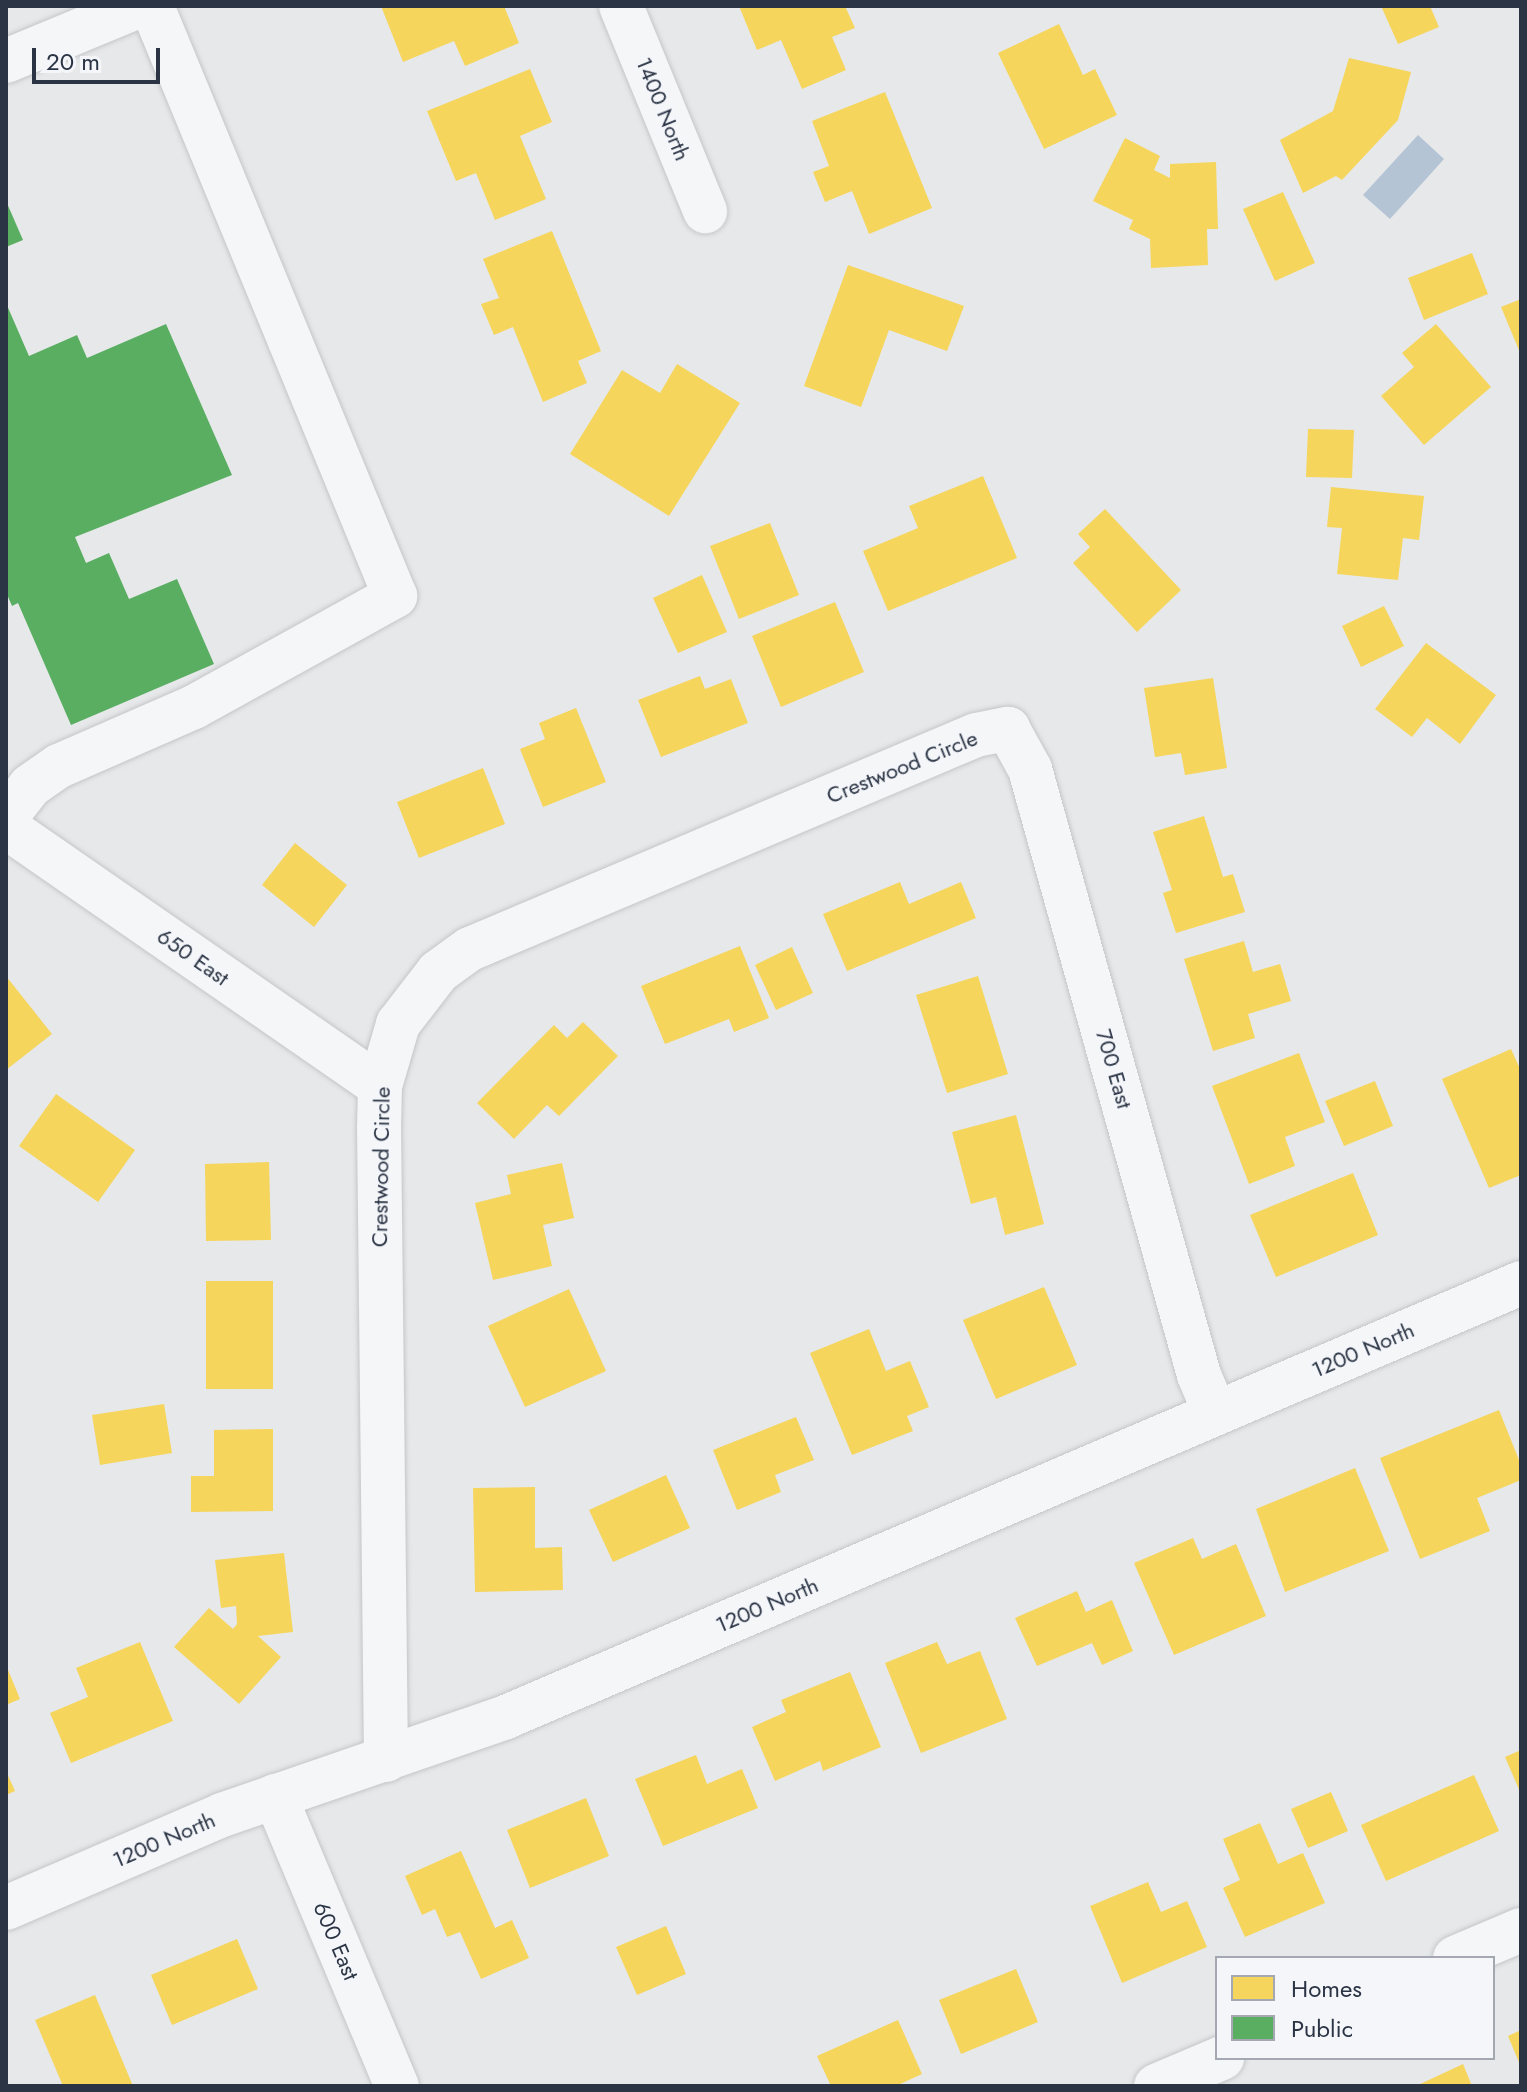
<!DOCTYPE html>
<html>
<head>
<meta charset="utf-8">
<style>
  body { margin:0 }
  #map { position:relative; width:1527px; height:2092px; overflow:hidden; background:#e6e8ea; font-family:Jost,sans-serif }
  div>[style] { position:absolute }
  .water>* { inset:0; background:#b4c4d5 }
  .homes>* { inset:0; background:#f6d55c }
  .public>* { inset:0; background:#5aae61 }
  .roads { filter:drop-shadow(0 0 2px #c4c6c8) drop-shadow(0 0 2px #c4c6c8) }
  .minor>* { height:44px; margin:-22px; padding:0 22px; transform-origin:22px; border-radius:22px; background:#f5f6f7 }
  span { translate:-50% -50%; white-space:nowrap; text-align:center; line-height:1.15; -webkit-text-stroke:8px #f4f6f9; paint-order:stroke }
  .street-label { font-size:22px; color:#2b3445 }
  .frame { position:absolute; inset:0; border:8px solid #2b3445; pointer-events:none }
  .legend { position:absolute; left:1215px; top:1956px; width:280px; height:104px; box-sizing:border-box; background:#f4f6f9; border:2px solid #a4a8b1; margin:0; padding:10px 14px; list-style:none; font-size:24px; color:#2b3445 }
  .legend li { display:flex; align-items:center; gap:16px; height:40px }
  .legend b { width:40px; border:2px solid #a4a8b1 }
  .scale { position:absolute; left:32px; top:48px; width:128px; height:36px; box-sizing:border-box; border:4px solid #2b3445; border-top:0; padding-left:10px; font-size:24px; line-height:28px; white-space:nowrap; color:#2b3445; -webkit-text-stroke:6px #f4f6f9; paint-order:stroke }
</style>
</head>
<body>
<div id="map">
  <div class="water">
    <div style="clip-path:polygon(1418px 135px,1444px 159px,1390px 219px,1363px 195px)"></div>
  </div>
  <div class="homes">
    <div style="clip-path:polygon(381px 6px,504px 6px,519px 43px,465px 66px,454px 41px,403px 62px)"></div>
    <div style="clip-path:polygon(739px 6px,845px 6px,855px 28px,832px 37px,846px 70px,802px 89px,781px 40px,757px 50px)"></div>
    <div style="clip-path:polygon(1381px 6px,1430px 6px,1439px 27px,1398px 44px)"></div>
    <div style="clip-path:polygon(1059px 24px,1083px 75px,1095px 69px,1117px 115px,1044px 149px,998px 53px)"></div>
    <div style="clip-path:polygon(1349px 58px,1411px 72px,1398px 120px,1342px 180px,1336px 176px,1303px 193px,1280px 140px,1333px 111px)"></div>
    <div style="clip-path:polygon(530px 69px,552px 122px,520px 136px,546px 199px,495px 220px,476px 173px,456px 181px,427px 111px)"></div>
    <div style="clip-path:polygon(885px 92px,932px 208px,869px 234px,852px 191px,825px 202px,813px 172px,829px 166px,812px 121px)"></div>
    <div style="clip-path:polygon(1125px 138px,1160px 156px,1154px 170px,1170px 178px,1170px 164px,1216px 162px,1218px 229px,1207px 229px,1208px 265px,1151px 268px,1150px 239px,1129px 229px,1133px 220px,1093px 201px)"></div>
    <div style="clip-path:polygon(1283px 192px,1315px 263px,1275px 281px,1243px 209px)"></div>
    <div style="clip-path:polygon(552px 231px,601px 351px,578px 361px,587px 383px,543px 402px,513px 327px,494px 335px,481px 304px,499px 298px,483px 259px)"></div>
    <div style="clip-path:polygon(1472px 253px,1488px 294px,1424px 320px,1408px 278px)"></div>
    <div style="clip-path:polygon(848px 265px,964px 306px,947px 351px,889px 330px,861px 407px,804px 386px)"></div>
    <div style="clip-path:polygon(1521px 299px,1521px 355px,1501px 307px)"></div>
    <div style="clip-path:polygon(1436px 324px,1491px 387px,1424px 445px,1381px 396px,1414px 367px,1402px 353px)"></div>
    <div style="clip-path:polygon(677px 364px,740px 403px,669px 516px,570px 454px,622px 370px,660px 393px)"></div>
    <div style="clip-path:polygon(1308px 429px,1354px 430px,1352px 478px,1306px 477px)"></div>
    <div style="clip-path:polygon(983px 476px,1017px 558px,888px 611px,863px 551px,918px 528px,909px 506px)"></div>
    <div style="clip-path:polygon(1331px 487px,1424px 496px,1419px 540px,1403px 538px,1398px 580px,1337px 574px,1342px 528px,1327px 527px)"></div>
    <div style="clip-path:polygon(1105px 509px,1181px 590px,1137px 632px,1073px 563px,1090px 547px,1078px 534px)"></div>
    <div style="clip-path:polygon(770px 523px,799px 595px,739px 619px,710px 546px)"></div>
    <div style="clip-path:polygon(702px 575px,727px 632px,678px 653px,653px 598px)"></div>
    <div style="clip-path:polygon(835px 602px,864px 672px,781px 707px,752px 636px)"></div>
    <div style="clip-path:polygon(1384px 606px,1404px 646px,1361px 667px,1342px 626px)"></div>
    <div style="clip-path:polygon(1426px 643px,1496px 695px,1460px 744px,1427px 718px,1412px 737px,1375px 709px)"></div>
    <div style="clip-path:polygon(700px 676px,705px 689px,731px 679px,748px 723px,661px 757px,638px 700px)"></div>
    <div style="clip-path:polygon(1213px 678px,1227px 768px,1185px 775px,1181px 753px,1155px 757px,1144px 688px)"></div>
    <div style="clip-path:polygon(576px 708px,606px 782px,543px 807px,520px 749px,545px 739px,539px 723px)"></div>
    <div style="clip-path:polygon(483px 768px,505px 824px,419px 858px,397px 802px)"></div>
    <div style="clip-path:polygon(1204px 816px,1223px 877px,1233px 874px,1245px 912px,1176px 933px,1163px 893px,1172px 890px,1153px 832px)"></div>
    <div style="clip-path:polygon(295px 843px,347px 885px,314px 927px,262px 885px)"></div>
    <div style="clip-path:polygon(900px 882px,909px 904px,961px 882px,976px 918px,847px 971px,823px 914px)"></div>
    <div style="clip-path:polygon(1244px 941px,1253px 972px,1280px 964px,1291px 1001px,1248px 1014px,1255px 1038px,1213px 1051px,1184px 959px)"></div>
    <div style="clip-path:polygon(740px 946px,769px 1018px,734px 1032px,729px 1019px,665px 1044px,641px 986px)"></div>
    <div style="clip-path:polygon(792px 947px,813px 993px,776px 1010px,755px 965px)"></div>
    <div style="clip-path:polygon(6px 976px,52px 1034px,6px 1070px)"></div>
    <div style="clip-path:polygon(978px 976px,1008px 1074px,947px 1093px,916px 995px)"></div>
    <div style="clip-path:polygon(583px 1022px,618px 1056px,559px 1116px,547px 1105px,514px 1139px,477px 1103px,554px 1025px,567px 1038px)"></div>
    <div style="clip-path:polygon(1511px 1049px,1521px 1071px,1521px 1175px,1489px 1188px,1442px 1079px)"></div>
    <div style="clip-path:polygon(1299px 1053px,1325px 1122px,1285px 1137px,1295px 1166px,1249px 1184px,1212px 1086px)"></div>
    <div style="clip-path:polygon(1375px 1081px,1393px 1126px,1344px 1146px,1325px 1101px)"></div>
    <div style="clip-path:polygon(56px 1094px,135px 1150px,98px 1202px,19px 1146px)"></div>
    <div style="clip-path:polygon(1016px 1115px,1044px 1224px,1005px 1235px,996px 1197px,971px 1204px,952px 1132px)"></div>
    <div style="clip-path:polygon(269px 1162px,271px 1240px,206px 1241px,205px 1164px)"></div>
    <div style="clip-path:polygon(562px 1163px,574px 1218px,543px 1225px,552px 1266px,493px 1280px,475px 1203px,511px 1194px,507px 1175px)"></div>
    <div style="clip-path:polygon(1353px 1173px,1378px 1235px,1276px 1277px,1250px 1215px)"></div>
    <div style="clip-path:polygon(206px 1281px,273px 1281px,273px 1389px,206px 1389px)"></div>
    <div style="clip-path:polygon(1044px 1287px,1077px 1365px,996px 1399px,963px 1320px)"></div>
    <div style="clip-path:polygon(569px 1289px,606px 1371px,525px 1407px,488px 1326px)"></div>
    <div style="clip-path:polygon(869px 1329px,886px 1371px,910px 1361px,929px 1407px,907px 1416px,913px 1431px,852px 1455px,810px 1353px)"></div>
    <div style="clip-path:polygon(164px 1404px,172px 1453px,100px 1465px,92px 1415px)"></div>
    <div style="clip-path:polygon(1499px 1410px,1521px 1465px,1521px 1480px,1477px 1498px,1490px 1531px,1420px 1559px,1380px 1458px)"></div>
    <div style="clip-path:polygon(796px 1417px,814px 1460px,775px 1475px,781px 1492px,737px 1510px,713px 1450px)"></div>
    <div style="clip-path:polygon(273px 1429px,273px 1511px,191px 1512px,191px 1476px,214px 1476px,214px 1430px)"></div>
    <div style="clip-path:polygon(1355px 1468px,1389px 1551px,1285px 1592px,1256px 1509px)"></div>
    <div style="clip-path:polygon(666px 1475px,690px 1528px,613px 1562px,589px 1510px)"></div>
    <div style="clip-path:polygon(535px 1487px,535px 1548px,562px 1547px,563px 1590px,475px 1592px,473px 1488px)"></div>
    <div style="clip-path:polygon(1193px 1538px,1202px 1559px,1236px 1544px,1266px 1616px,1174px 1655px,1134px 1563px)"></div>
    <div style="clip-path:polygon(284px 1553px,293px 1632px,258px 1636px,281px 1657px,239px 1704px,174px 1647px,209px 1608px,233px 1629px,237px 1624px,236px 1606px,221px 1608px,215px 1560px)"></div>
    <div style="clip-path:polygon(1077px 1591px,1086px 1612px,1112px 1600px,1133px 1651px,1102px 1665px,1092px 1643px,1037px 1666px,1015px 1618px)"></div>
    <div style="clip-path:polygon(140px 1642px,173px 1721px,71px 1763px,50px 1713px,88px 1697px,76px 1668px)"></div>
    <div style="clip-path:polygon(937px 1642px,947px 1664px,980px 1651px,1007px 1719px,921px 1753px,885px 1663px)"></div>
    <div style="clip-path:polygon(6px 1665px,20px 1699px,6px 1705px)"></div>
    <div style="clip-path:polygon(850px 1672px,881px 1747px,823px 1771px,820px 1761px,775px 1781px,752px 1727px,786px 1712px,781px 1700px)"></div>
    <div style="clip-path:polygon(1521px 1750px,1521px 1794px,1505px 1757px)"></div>
    <div style="clip-path:polygon(696px 1755px,707px 1784px,742px 1769px,758px 1808px,663px 1846px,635px 1779px)"></div>
    <div style="clip-path:polygon(6px 1771px,15px 1791px,6px 1795px)"></div>
    <div style="clip-path:polygon(1474px 1775px,1499px 1831px,1386px 1881px,1361px 1825px)"></div>
    <div style="clip-path:polygon(1331px 1792px,1348px 1831px,1308px 1848px,1291px 1809px)"></div>
    <div style="clip-path:polygon(586px 1798px,609px 1856px,530px 1888px,507px 1830px)"></div>
    <div style="clip-path:polygon(1260px 1823px,1278px 1864px,1303px 1853px,1325px 1903px,1245px 1937px,1223px 1888px,1240px 1880px,1223px 1839px)"></div>
    <div style="clip-path:polygon(461px 1851px,495px 1928px,512px 1920px,529px 1958px,481px 1979px,460px 1932px,447px 1937px,435px 1909px,422px 1915px,405px 1876px)"></div>
    <div style="clip-path:polygon(1148px 1882px,1161px 1912px,1187px 1901px,1207px 1947px,1122px 1983px,1090px 1906px)"></div>
    <div style="clip-path:polygon(666px 1926px,686px 1974px,637px 1995px,616px 1947px)"></div>
    <div style="clip-path:polygon(237px 1939px,258px 1989px,172px 2025px,151px 1975px)"></div>
    <div style="clip-path:polygon(1016px 1969px,1038px 2022px,961px 2054px,939px 2000px)"></div>
    <div style="clip-path:polygon(95px 1995px,133px 2086px,63px 2086px,35px 2020px)"></div>
    <div style="clip-path:polygon(898px 2020px,922px 2074px,896px 2086px,831px 2086px,817px 2056px)"></div>
    <div style="clip-path:polygon(1521px 2030px,1521px 2067px,1508px 2036px)"></div>
    <div style="clip-path:polygon(1463px 2064px,1472px 2086px,1416px 2086px)"></div>
  </div>
  <div class="public">
    <div style="clip-path:polygon(6px 201px,23px 240px,6px 247px)"></div>
    <div style="clip-path:polygon(6px 303px,29px 356px,77px 335px,87px 358px,166px 324px,232px 475px,75px 537px,86px 563px,109px 553px,129px 599px,177px 579px,214px 664px,71px 725px,18px 603px,12px 606px,6px 592px)"></div>
  </div>
  <div class="roads">
    <div class="minor">
      <div style="left:621px;top:6px;width:222px;rotate:67.7deg"></div>
      <div style="left:6px;top:61px;width:144px;rotate:-22.5deg"></div>
      <div style="left:6px;top:817px;width:39px;rotate:-52deg"></div>
      <div style="left:30px;top:786px;width:35px;rotate:-35deg"></div>
      <div style="left:59px;top:766px;width:147px;rotate:-23.6deg"></div>
      <div style="left:194px;top:707px;width:230px;rotate:-28.9deg"></div>
      <div style="left:395px;top:596px;width:638px;rotate:-112.39deg"></div>
      <div style="left:6px;top:827px;width:455px;rotate:34.7deg"></div>
      <div style="left:386px;top:1760px;width:632px;rotate:-90.63deg"></div>
      <div style="left:379px;top:1128px;width:42px;rotate:-88.6deg"></div>
      <div style="left:380px;top:1086px;width:65px;rotate:-73.8deg"></div>
      <div style="left:398px;top:1024px;width:66px;rotate:-52.4deg"></div>
      <div style="left:438px;top:972px;width:39px;rotate:-36deg"></div>
      <div style="left:470px;top:949px;width:549px;rotate:-22.92deg"></div>
      <div style="left:976px;top:735px;width:33px;rotate:-11deg"></div>
      <div style="left:1008px;top:729px;width:46px;rotate:61.2deg"></div>
      <div style="left:1030px;top:769px;width:629px;rotate:74.42deg"></div>
      <div style="left:1199px;top:1375px;width:41px;rotate:67.2deg"></div>
      <div style="left:275px;top:1796px;width:315px;rotate:67.2deg"></div>
      <div style="left:6px;top:1908px;width:235px;rotate:-23.3deg"></div>
      <div style="left:222px;top:1815px;width:300px;rotate:-19deg"></div>
      <div style="left:506px;top:1717px;width:1104px;rotate:-23.15deg"></div>
      <div style="left:1455px;top:1958px;width:72px;rotate:-23deg"></div>
      <div style="left:1156px;top:2086px;width:72px;rotate:-23deg"></div>
    </div>
  </div>
  <div class="street-label">
    <span style="left:663px;top:109px;rotate:68deg">1400 North</span>
    <span style="left:902px;top:767px;rotate:-22deg">Crestwood Circle</span>
    <span style="left:193px;top:957px;rotate:35deg">650 East</span>
    <span style="left:1114px;top:1069px;rotate:74deg">700 East</span>
    <span style="left:381px;top:1167px;rotate:-89deg">Crestwood Circle</span>
    <span style="left:1363px;top:1350px;rotate:-23deg">1200 North</span>
    <span style="left:767px;top:1605px;rotate:-23deg">1200 North</span>
    <span style="left:164px;top:1840px;rotate:-23deg">1200 North</span>
    <span style="left:336px;top:1941px;rotate:67deg">600 East</span>
  </div>
  <div class="frame"></div>
  <ul class="legend">
  <li><b style="height:22px;background:#f6d55c"></b>Homes</li>
  <li><b style="height:22px;background:#5aae61"></b>Public</li>
  </ul>
  <div class="scale">20 m</div>
</div>
</body>
</html>
